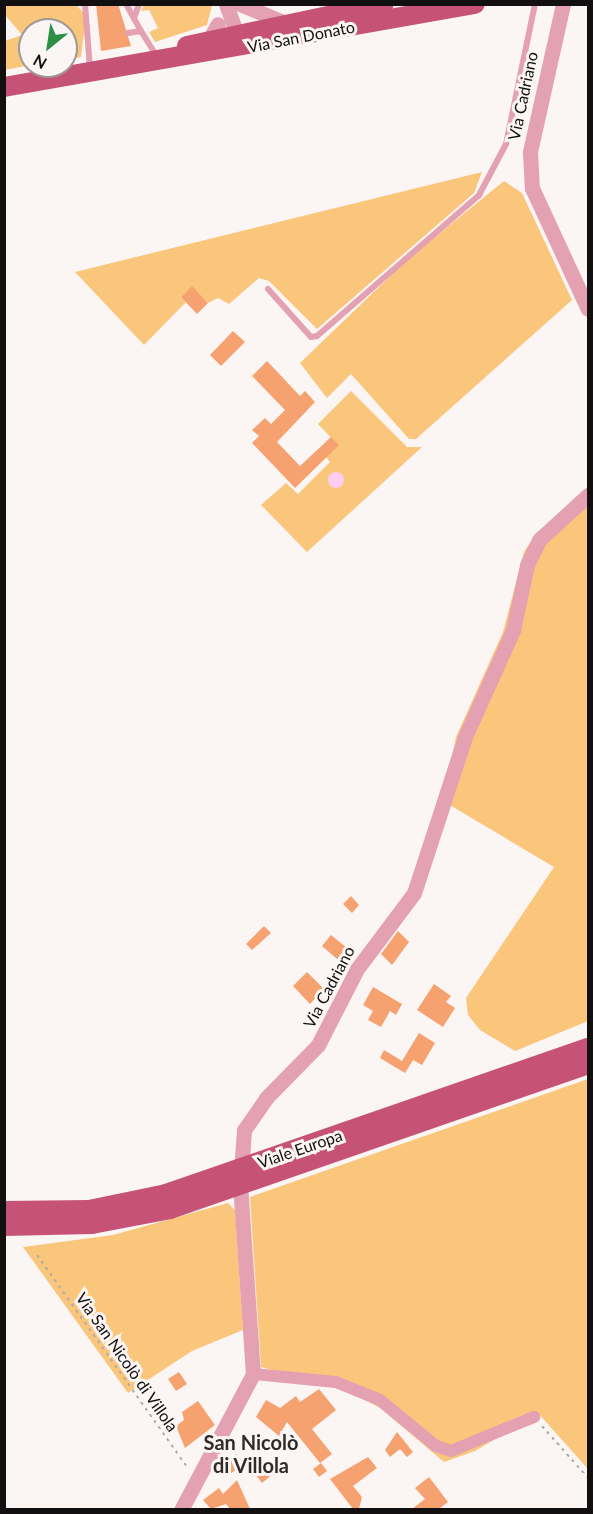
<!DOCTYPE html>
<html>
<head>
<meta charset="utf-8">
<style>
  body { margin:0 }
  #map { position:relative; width:593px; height:1514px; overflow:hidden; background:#fbf5f4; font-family:Lato,sans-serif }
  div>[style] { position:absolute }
  .green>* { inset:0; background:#fac67c }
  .water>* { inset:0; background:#feccee }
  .round { border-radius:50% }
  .building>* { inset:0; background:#f6a270 }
  .path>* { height:2px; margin-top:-1px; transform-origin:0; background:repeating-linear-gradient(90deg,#b0abab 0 3px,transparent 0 7.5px) }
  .service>* { height:6px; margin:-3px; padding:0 3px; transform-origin:3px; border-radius:3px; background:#e3a1b2 }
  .minor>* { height:12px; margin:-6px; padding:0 6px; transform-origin:6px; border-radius:6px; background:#e3a1b2 }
  .tertiary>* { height:15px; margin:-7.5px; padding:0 7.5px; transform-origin:7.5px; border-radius:7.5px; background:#e3a1b2 }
  .primary>* { height:20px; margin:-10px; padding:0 10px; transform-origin:10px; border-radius:10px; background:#c75278 }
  span { translate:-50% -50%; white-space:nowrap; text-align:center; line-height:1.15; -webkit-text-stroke:6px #fbf5f4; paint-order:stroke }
  .street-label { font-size:16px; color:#110f0f }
  .quarter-label { font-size:20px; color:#2f2b2a; font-weight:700 }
  .frame { position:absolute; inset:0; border:6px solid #110f0f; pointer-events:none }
  .north { position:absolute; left:18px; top:18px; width:60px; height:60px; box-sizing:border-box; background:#fbf5f4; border:2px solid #9d9998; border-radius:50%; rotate:210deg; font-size:16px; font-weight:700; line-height:24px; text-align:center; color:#110f0f }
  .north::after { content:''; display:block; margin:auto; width:21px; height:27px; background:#2b9046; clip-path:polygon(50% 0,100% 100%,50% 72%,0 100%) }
</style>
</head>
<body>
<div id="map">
  <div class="green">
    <div style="clip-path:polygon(5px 5px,76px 5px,86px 15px,81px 57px,66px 60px,66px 30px,30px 30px,30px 65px,5px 70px,5px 41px,22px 35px,5px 15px)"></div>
    <div style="clip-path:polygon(212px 5px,207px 25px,155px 42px,149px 32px,158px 28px,149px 10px,141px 11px,144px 5px)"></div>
    <div style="clip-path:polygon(482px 172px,474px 193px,317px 329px,269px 281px,259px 278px,229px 304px,218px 298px,208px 303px,192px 287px,181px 297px,186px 302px,144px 345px,75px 272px)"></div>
    <div style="clip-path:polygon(504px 181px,522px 193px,572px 300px,416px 439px,409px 439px,351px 374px,327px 398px,300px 363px,408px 259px)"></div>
    <div style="clip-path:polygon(351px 391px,407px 447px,422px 447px,307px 552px,261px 505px,286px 483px,298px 494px,330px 462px,326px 457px,338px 445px,318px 424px)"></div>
    <div style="clip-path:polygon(588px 492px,588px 1021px,515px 1051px,480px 1030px,468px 1015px,466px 998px,554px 867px,443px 801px,456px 737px,503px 632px,524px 552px,536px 533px)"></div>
    <div style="clip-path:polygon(588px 1079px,588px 1469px,538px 1413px,475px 1451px,444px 1462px,380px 1408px,350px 1392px,261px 1367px,250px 1197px)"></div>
    <div style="clip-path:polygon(228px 1203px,235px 1210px,243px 1330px,192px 1351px,128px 1393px,23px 1247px,113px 1235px)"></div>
  </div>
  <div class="water">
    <div class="round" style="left:328px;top:472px;width:16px;height:16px"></div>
  </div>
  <div class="building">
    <div style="clip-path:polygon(96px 4px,118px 4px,131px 46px,101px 51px)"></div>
    <div style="clip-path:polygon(192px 286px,208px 303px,197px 314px,181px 297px)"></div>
    <div style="clip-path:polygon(233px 331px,245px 342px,221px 366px,210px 355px)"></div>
    <div style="clip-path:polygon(267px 361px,300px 396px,305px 391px,315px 402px,277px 442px,300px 466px,331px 437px,339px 445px,295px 488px,252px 443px,259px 436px,252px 430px,265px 418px,271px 424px,285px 410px,252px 376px)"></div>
    <div style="clip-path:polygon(351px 896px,359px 905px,352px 913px,343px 904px)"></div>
    <div style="clip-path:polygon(264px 926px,271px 933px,252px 950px,246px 944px)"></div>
    <div style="clip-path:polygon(398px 931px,409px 942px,392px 965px,381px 954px)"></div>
    <div style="clip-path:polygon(331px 935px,347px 948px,337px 959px,322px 946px)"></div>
    <div style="clip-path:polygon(307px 972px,324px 989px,310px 1004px,293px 986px)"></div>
    <div style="clip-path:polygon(434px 984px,451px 996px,446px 1002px,455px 1008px,443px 1027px,417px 1010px)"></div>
    <div style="clip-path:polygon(373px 987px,402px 1004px,396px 1015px,390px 1011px,381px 1027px,368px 1020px,373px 1011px,363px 1005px)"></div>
    <div style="clip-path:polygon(419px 1033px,435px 1043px,422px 1065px,413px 1060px,405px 1073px,380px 1058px,384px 1050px,402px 1061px)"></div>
    <div style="clip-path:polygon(179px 1372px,187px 1384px,176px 1391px,168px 1379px)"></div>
    <div style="clip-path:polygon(319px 1389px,336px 1410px,312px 1429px,332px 1454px,320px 1463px,287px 1422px,279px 1436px,256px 1417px,266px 1400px,280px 1408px,296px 1396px,300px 1402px)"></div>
    <div style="clip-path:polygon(198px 1401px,215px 1425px,185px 1448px,176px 1426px,184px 1420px,182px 1412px)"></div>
    <div style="clip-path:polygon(397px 1432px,413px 1452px,407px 1457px,400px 1449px,390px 1457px,385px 1450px)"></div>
    <div style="clip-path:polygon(236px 1454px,244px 1464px,230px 1474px,225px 1467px)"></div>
    <div style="clip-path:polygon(368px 1457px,377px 1468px,353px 1486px,362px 1497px,359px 1509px,353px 1509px,330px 1479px)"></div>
    <div style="clip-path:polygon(321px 1463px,327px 1471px,319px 1477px,313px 1469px)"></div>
    <div style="clip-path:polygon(268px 1465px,274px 1473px,262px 1483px,256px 1475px)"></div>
    <div style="clip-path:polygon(429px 1477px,448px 1502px,439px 1509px,412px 1509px,425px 1499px,415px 1488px)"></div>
    <div style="clip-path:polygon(237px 1480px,250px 1509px,230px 1509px,226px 1504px,211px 1509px,203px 1500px,219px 1488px,223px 1494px)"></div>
  </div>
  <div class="path">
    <div style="left:37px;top:1255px;width:261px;rotate:54.7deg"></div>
    <div style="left:542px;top:1426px;width:69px;rotate:48.5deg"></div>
  </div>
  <div class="service">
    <div style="left:85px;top:4px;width:65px;rotate:85.6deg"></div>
    <div style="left:126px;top:4px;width:31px;rotate:61deg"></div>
    <div style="left:134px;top:18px;width:15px;rotate:-70deg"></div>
    <div style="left:128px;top:33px;width:13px;rotate:-9deg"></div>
    <div style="left:141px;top:31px;width:28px;rotate:58deg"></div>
    <div style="left:268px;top:289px;width:64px;rotate:48.1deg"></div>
    <div style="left:311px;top:337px;width:6px;rotate:-9deg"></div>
    <div style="left:317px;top:336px;width:215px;rotate:-41deg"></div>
    <div style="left:479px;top:195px;width:58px;rotate:-62.1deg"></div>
    <div style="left:506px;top:144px;width:143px;rotate:-78.3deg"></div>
  </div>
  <div class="minor">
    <div style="left:253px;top:1374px;width:83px;rotate:5.5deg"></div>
    <div style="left:336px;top:1382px;width:48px;rotate:22.2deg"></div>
    <div style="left:380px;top:1400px;width:72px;rotate:39.4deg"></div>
    <div style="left:436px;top:1446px;width:16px;rotate:18deg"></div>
    <div style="left:451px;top:1451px;width:90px;rotate:-22.3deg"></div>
  </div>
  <div class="tertiary">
    <div style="left:226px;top:4px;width:41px;rotate:70.3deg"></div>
    <div style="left:240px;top:4px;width:47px;rotate:22.7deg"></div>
    <div style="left:563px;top:4px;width:152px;rotate:102.6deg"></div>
    <div style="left:530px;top:152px;width:36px;rotate:87deg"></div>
    <div style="left:532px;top:188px;width:133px;rotate:65.2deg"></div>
    <div style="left:209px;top:40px;width:18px;rotate:-61deg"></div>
    <div style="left:181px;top:1510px;width:154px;rotate:-62.1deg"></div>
    <div style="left:253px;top:1374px;width:189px;rotate:-93.9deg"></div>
    <div style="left:240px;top:1185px;width:55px;rotate:-85.8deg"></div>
    <div style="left:244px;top:1130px;width:39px;rotate:-55deg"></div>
    <div style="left:266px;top:1098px;width:74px;rotate:-45.5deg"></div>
    <div style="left:318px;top:1045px;width:85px;rotate:-62.8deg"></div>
    <div style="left:357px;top:969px;width:95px;rotate:-53.1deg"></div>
    <div style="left:414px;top:893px;width:164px;rotate:-71.9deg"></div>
    <div style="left:465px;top:737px;width:117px;rotate:-65.8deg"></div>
    <div style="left:513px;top:630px;width:66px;rotate:-77.8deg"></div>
    <div style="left:527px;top:565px;width:28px;rotate:-64deg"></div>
    <div style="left:539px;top:540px;width:67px;rotate:-42.6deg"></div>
  </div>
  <div class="primary">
    <div style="left:187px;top:46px;width:201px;rotate:-12deg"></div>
    <div style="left:4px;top:87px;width:478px;rotate:-10deg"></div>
    <div style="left:4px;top:1211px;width:85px;rotate:-0.7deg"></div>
    <div style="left:89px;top:1210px;width:79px;rotate:-11.7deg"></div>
    <div style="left:166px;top:1194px;width:447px;rotate:-19.1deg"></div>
    <div style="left:4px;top:1226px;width:88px;rotate:-1.3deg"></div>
    <div style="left:92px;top:1224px;width:79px;rotate:-10.9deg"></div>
    <div style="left:170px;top:1209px;width:442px;rotate:-19.1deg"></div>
  </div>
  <div class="street-label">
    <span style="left:301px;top:37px;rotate:-11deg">Via San Donato</span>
    <span style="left:523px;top:96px;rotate:-78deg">Via Cadriano</span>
    <span style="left:329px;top:987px;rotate:-62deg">Via Cadriano</span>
    <span style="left:300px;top:1149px;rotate:-19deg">Viale Europa</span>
    <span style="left:127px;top:1362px;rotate:55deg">Via San Nicolò di Villola</span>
  </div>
  <div class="quarter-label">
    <span style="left:251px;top:1454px">San Nicolò<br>di Villola</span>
  </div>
  <div class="frame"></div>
  <div class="north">N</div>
</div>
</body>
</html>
